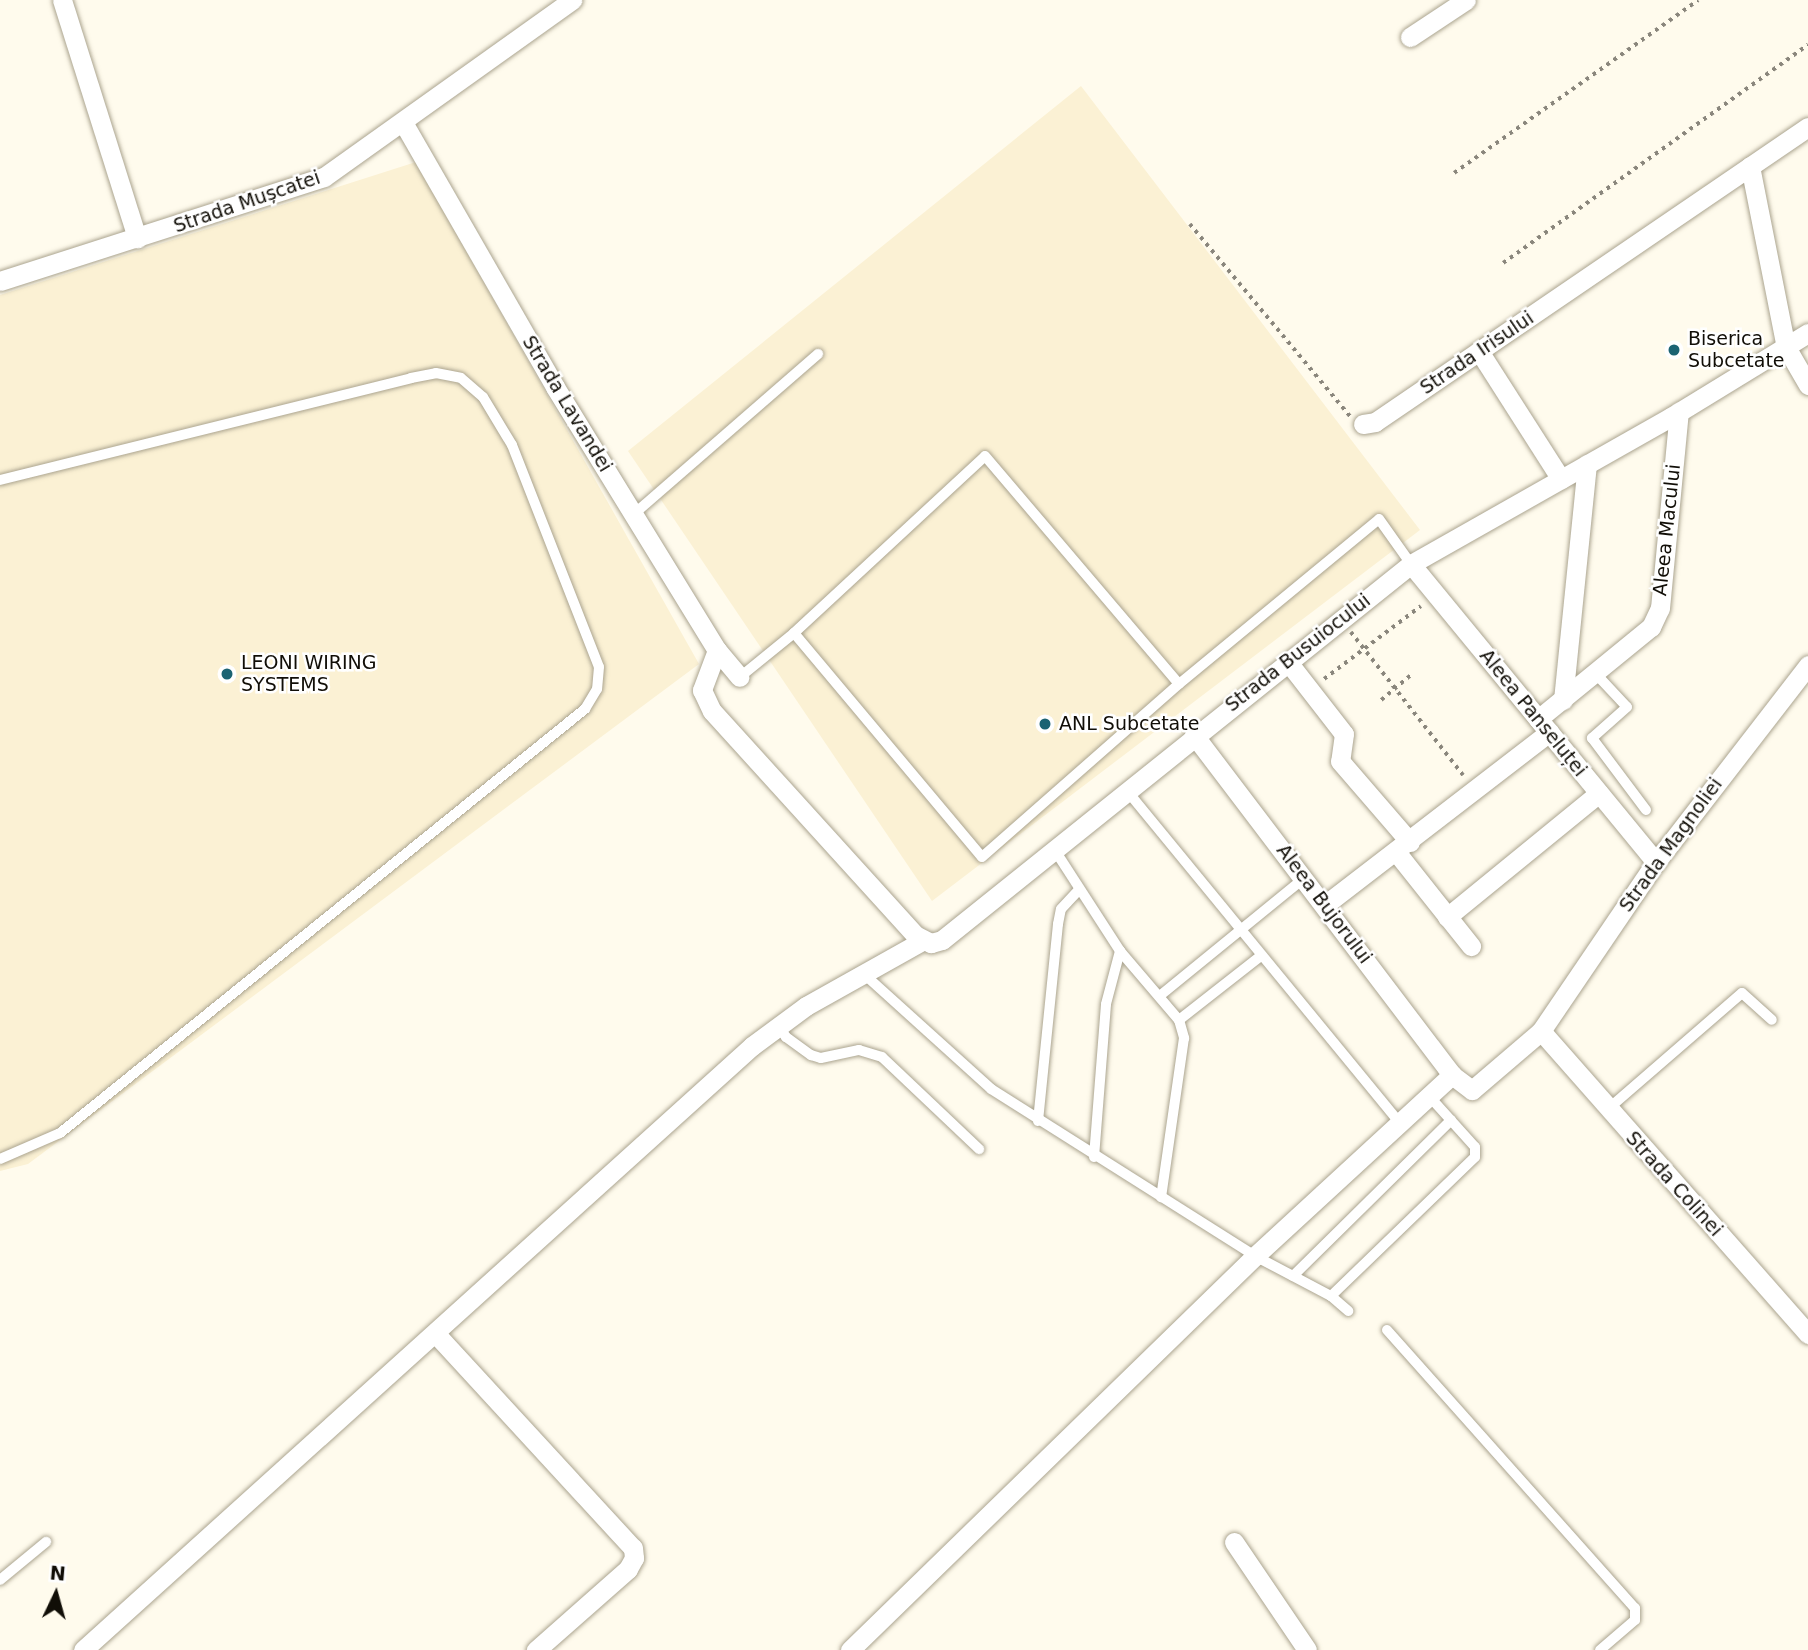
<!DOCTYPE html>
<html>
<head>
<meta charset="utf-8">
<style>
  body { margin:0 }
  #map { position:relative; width:1808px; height:1650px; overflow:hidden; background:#fffbed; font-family:"DejaVu Sans",sans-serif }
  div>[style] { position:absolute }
  .built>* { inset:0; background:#fbf1d4 }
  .path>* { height:3.5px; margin-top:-1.75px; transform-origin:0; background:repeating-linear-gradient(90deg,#8a867c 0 3.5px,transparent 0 8.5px) }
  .roads { filter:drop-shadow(0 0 2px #aba48f) drop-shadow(0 0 2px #aba48f) }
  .lane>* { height:10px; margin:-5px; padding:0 5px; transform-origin:5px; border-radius:5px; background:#fff }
  .street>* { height:19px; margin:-9.5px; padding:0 9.5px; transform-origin:9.5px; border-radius:9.5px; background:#fff }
  .dots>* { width:19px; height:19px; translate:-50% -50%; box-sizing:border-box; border:4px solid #fff; border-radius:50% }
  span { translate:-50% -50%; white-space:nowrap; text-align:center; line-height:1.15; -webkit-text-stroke:5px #fff; paint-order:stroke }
  .street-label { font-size:19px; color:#110e07 }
  .poi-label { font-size:19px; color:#110e07 }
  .left { translate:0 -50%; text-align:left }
  .north { position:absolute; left:21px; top:1559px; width:70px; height:70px; -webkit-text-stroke:5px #fff; paint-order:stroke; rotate:5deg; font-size:19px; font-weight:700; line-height:28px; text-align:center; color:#110e07 }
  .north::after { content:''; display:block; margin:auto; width:24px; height:32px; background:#110e07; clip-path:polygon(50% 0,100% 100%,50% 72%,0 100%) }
</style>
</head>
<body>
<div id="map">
  <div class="built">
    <div style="clip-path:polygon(1081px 86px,1420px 530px,932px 901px,628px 451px)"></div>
    <div style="clip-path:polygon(416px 162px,699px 664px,28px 1164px,0 1171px,0 295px)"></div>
  </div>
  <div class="path">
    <div style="left:1454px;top:173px;width:299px;rotate:-35.3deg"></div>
    <div style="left:1190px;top:224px;width:250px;rotate:50.2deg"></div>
    <div style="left:1503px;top:263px;width:375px;rotate:-35.6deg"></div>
    <div style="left:1351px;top:632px;width:182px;rotate:51.9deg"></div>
    <div style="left:1324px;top:679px;width:121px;rotate:-37deg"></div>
    <div style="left:1381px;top:700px;width:40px;rotate:-40deg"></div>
  </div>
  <div class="roads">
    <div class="lane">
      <div style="left:0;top:480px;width:423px;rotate:-13.9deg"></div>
      <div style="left:411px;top:378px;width:25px;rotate:-11deg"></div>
      <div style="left:436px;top:373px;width:25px;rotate:11deg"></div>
      <div style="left:461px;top:378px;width:29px;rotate:41deg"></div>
      <div style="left:483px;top:397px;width:56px;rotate:58.9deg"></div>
      <div style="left:512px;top:445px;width:238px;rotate:68.6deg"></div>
      <div style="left:599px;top:667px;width:22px;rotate:95deg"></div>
      <div style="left:597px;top:689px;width:23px;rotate:121deg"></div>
      <div style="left:585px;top:709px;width:675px;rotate:141.07deg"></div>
      <div style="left:60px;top:1133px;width:65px;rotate:156.6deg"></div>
      <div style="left:634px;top:514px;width:244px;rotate:-41deg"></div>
      <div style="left:794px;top:633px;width:292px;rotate:50deg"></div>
      <div style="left:982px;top:857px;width:262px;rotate:-41.3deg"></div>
      <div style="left:1596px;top:674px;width:45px;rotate:46.8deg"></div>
      <div style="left:1627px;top:707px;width:47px;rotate:138.5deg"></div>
      <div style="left:1592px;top:738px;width:90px;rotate:53.1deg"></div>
      <div style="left:740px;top:677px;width:70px;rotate:-39.2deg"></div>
      <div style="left:794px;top:633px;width:260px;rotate:-42.8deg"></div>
      <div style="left:985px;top:456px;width:299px;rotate:49.6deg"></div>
      <div style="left:1179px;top:684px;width:259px;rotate:-39.5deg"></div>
      <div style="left:1379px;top:519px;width:55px;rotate:54.6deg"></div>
      <div style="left:1128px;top:792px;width:428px;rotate:50.6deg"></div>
      <div style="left:1056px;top:852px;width:118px;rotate:57.1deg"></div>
      <div style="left:1120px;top:951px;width:91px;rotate:49.5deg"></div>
      <div style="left:1179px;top:1020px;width:19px;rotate:74deg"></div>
      <div style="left:1184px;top:1038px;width:161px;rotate:98.2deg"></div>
      <div style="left:865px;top:975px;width:170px;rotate:42.1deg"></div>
      <div style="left:991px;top:1089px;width:312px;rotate:32.3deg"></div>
      <div style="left:1255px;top:1256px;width:86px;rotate:27.8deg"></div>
      <div style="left:1331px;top:1296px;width:23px;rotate:41deg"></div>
      <div style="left:1162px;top:994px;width:183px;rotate:-39.2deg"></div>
      <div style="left:1179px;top:1020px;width:105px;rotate:-38.1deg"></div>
      <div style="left:779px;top:1026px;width:13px;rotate:58deg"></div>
      <div style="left:786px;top:1037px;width:31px;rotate:36deg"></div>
      <div style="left:811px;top:1055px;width:10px;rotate:17deg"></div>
      <div style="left:821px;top:1058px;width:39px;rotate:-12deg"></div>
      <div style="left:859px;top:1050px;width:24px;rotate:17deg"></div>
      <div style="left:882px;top:1057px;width:134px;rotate:43.5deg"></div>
      <div style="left:1608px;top:1109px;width:177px;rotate:-40.9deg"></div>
      <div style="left:1742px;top:993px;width:40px;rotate:42deg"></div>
      <div style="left:1038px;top:1121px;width:198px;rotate:-84.2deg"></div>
      <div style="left:1058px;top:924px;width:15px;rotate:-79deg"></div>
      <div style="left:1061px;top:909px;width:26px;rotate:-47deg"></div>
      <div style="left:1094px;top:1157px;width:153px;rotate:-85.5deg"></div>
      <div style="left:1106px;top:1004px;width:55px;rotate:-75.2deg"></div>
      <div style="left:1293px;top:1276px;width:222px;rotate:-44.6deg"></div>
      <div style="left:1331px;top:1296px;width:200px;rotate:-44deg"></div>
      <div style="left:1475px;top:1157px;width:10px;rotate:-90deg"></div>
      <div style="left:1475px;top:1147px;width:69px;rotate:-132deg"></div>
      <div style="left:1387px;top:1330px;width:373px;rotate:48.3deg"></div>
      <div style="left:1635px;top:1608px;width:12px;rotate:90deg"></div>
      <div style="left:1635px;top:1620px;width:46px;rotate:139.4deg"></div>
      <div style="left:0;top:1580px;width:60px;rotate:-39.6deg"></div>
    </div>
    <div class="street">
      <div style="left:62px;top:0;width:250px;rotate:72.5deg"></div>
      <div style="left:1410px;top:37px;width:67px;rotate:-33.5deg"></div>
      <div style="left:404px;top:124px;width:303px;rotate:60.1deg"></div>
      <div style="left:555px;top:387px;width:309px;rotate:58.4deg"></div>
      <div style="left:717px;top:650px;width:35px;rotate:50deg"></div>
      <div style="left:1750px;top:166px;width:185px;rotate:78.8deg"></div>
      <div style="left:1786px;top:347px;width:44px;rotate:59.9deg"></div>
      <div style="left:0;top:281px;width:340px;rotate:-17.8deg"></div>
      <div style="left:324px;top:177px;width:305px;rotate:-35.5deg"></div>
      <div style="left:1479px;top:351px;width:152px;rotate:57.4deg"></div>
      <div style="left:1363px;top:424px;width:12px;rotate:-9deg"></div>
      <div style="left:1375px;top:422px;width:524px;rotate:-34.27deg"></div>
      <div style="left:1411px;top:564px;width:386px;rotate:50.6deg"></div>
      <div style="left:717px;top:650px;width:43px;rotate:110.6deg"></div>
      <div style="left:702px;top:690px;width:23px;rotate:65deg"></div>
      <div style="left:712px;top:711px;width:302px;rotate:47.8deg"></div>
      <div style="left:915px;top:935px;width:18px;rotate:27deg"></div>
      <div style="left:931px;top:943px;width:11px;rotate:-15deg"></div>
      <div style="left:942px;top:940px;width:601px;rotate:-38.72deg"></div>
      <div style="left:1411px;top:564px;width:299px;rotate:-29.5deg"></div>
      <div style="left:1671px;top:417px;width:161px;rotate:-31.5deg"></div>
      <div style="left:1288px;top:662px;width:91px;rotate:52.1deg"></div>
      <div style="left:1344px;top:734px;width:27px;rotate:98deg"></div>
      <div style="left:1340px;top:761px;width:107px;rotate:49.2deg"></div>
      <div style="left:1563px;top:700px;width:237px;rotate:-84.2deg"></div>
      <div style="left:1538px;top:719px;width:146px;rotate:-39.2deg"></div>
      <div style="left:1651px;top:627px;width:21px;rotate:-65deg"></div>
      <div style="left:1660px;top:608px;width:197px;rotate:-84.5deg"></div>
      <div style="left:1194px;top:735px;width:427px;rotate:52.8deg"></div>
      <div style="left:1397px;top:853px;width:119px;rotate:51.5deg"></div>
      <div style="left:1326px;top:904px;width:282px;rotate:-37.6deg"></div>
      <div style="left:1447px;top:917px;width:196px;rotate:-39.2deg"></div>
      <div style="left:1541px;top:1031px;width:404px;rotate:48.6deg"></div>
      <div style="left:435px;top:1333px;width:292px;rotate:47.4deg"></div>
      <div style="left:633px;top:1548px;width:10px;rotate:84deg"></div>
      <div style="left:634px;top:1558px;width:13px;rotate:119deg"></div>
      <div style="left:628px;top:1569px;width:123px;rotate:138.6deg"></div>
      <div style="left:1234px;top:1542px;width:130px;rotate:55.9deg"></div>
      <div style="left:83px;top:1650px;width:901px;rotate:-42.08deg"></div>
      <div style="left:752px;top:1046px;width:67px;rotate:-36.5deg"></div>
      <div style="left:806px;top:1006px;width:133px;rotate:-29.3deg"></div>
      <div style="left:850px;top:1650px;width:565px;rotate:-44.21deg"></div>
      <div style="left:1255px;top:1256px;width:268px;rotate:-42.6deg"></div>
      <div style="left:1452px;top:1075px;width:25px;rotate:37deg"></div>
      <div style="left:1472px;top:1090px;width:91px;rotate:-40.5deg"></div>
      <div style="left:1541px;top:1031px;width:204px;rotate:-55.8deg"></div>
      <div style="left:1656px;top:862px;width:249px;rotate:-52.3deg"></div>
    </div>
  </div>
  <div class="dots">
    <div style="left:1674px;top:350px;background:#1b6372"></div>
    <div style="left:227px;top:674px;background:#1b6372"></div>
    <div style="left:1045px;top:724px;background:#1b6372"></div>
  </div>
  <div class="street-label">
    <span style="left:247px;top:202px;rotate:-19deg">Strada Mușcatei</span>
    <span style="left:1477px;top:353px;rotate:-34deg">Strada Irisului</span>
    <span style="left:567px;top:404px;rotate:59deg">Strada Lavandei</span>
    <span style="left:1667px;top:530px;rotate:-84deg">Aleea Macului</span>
    <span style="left:1298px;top:653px;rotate:-38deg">Strada Busuiocului</span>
    <span style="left:1533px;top:713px;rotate:51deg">Aleea Panseluței</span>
    <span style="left:1671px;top:845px;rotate:-54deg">Strada Magnoliei</span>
    <span style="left:1324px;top:904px;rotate:53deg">Aleea Bujorului</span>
    <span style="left:1674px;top:1184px;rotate:48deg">Strada Colinei</span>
  </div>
  <div class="poi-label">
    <span class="left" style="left:1688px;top:350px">Biserica<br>Subcetate</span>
    <span class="left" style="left:241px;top:674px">LEONI WIRING<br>SYSTEMS</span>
    <span class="left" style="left:1059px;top:724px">ANL Subcetate</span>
  </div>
  <div class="north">N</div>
</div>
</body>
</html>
